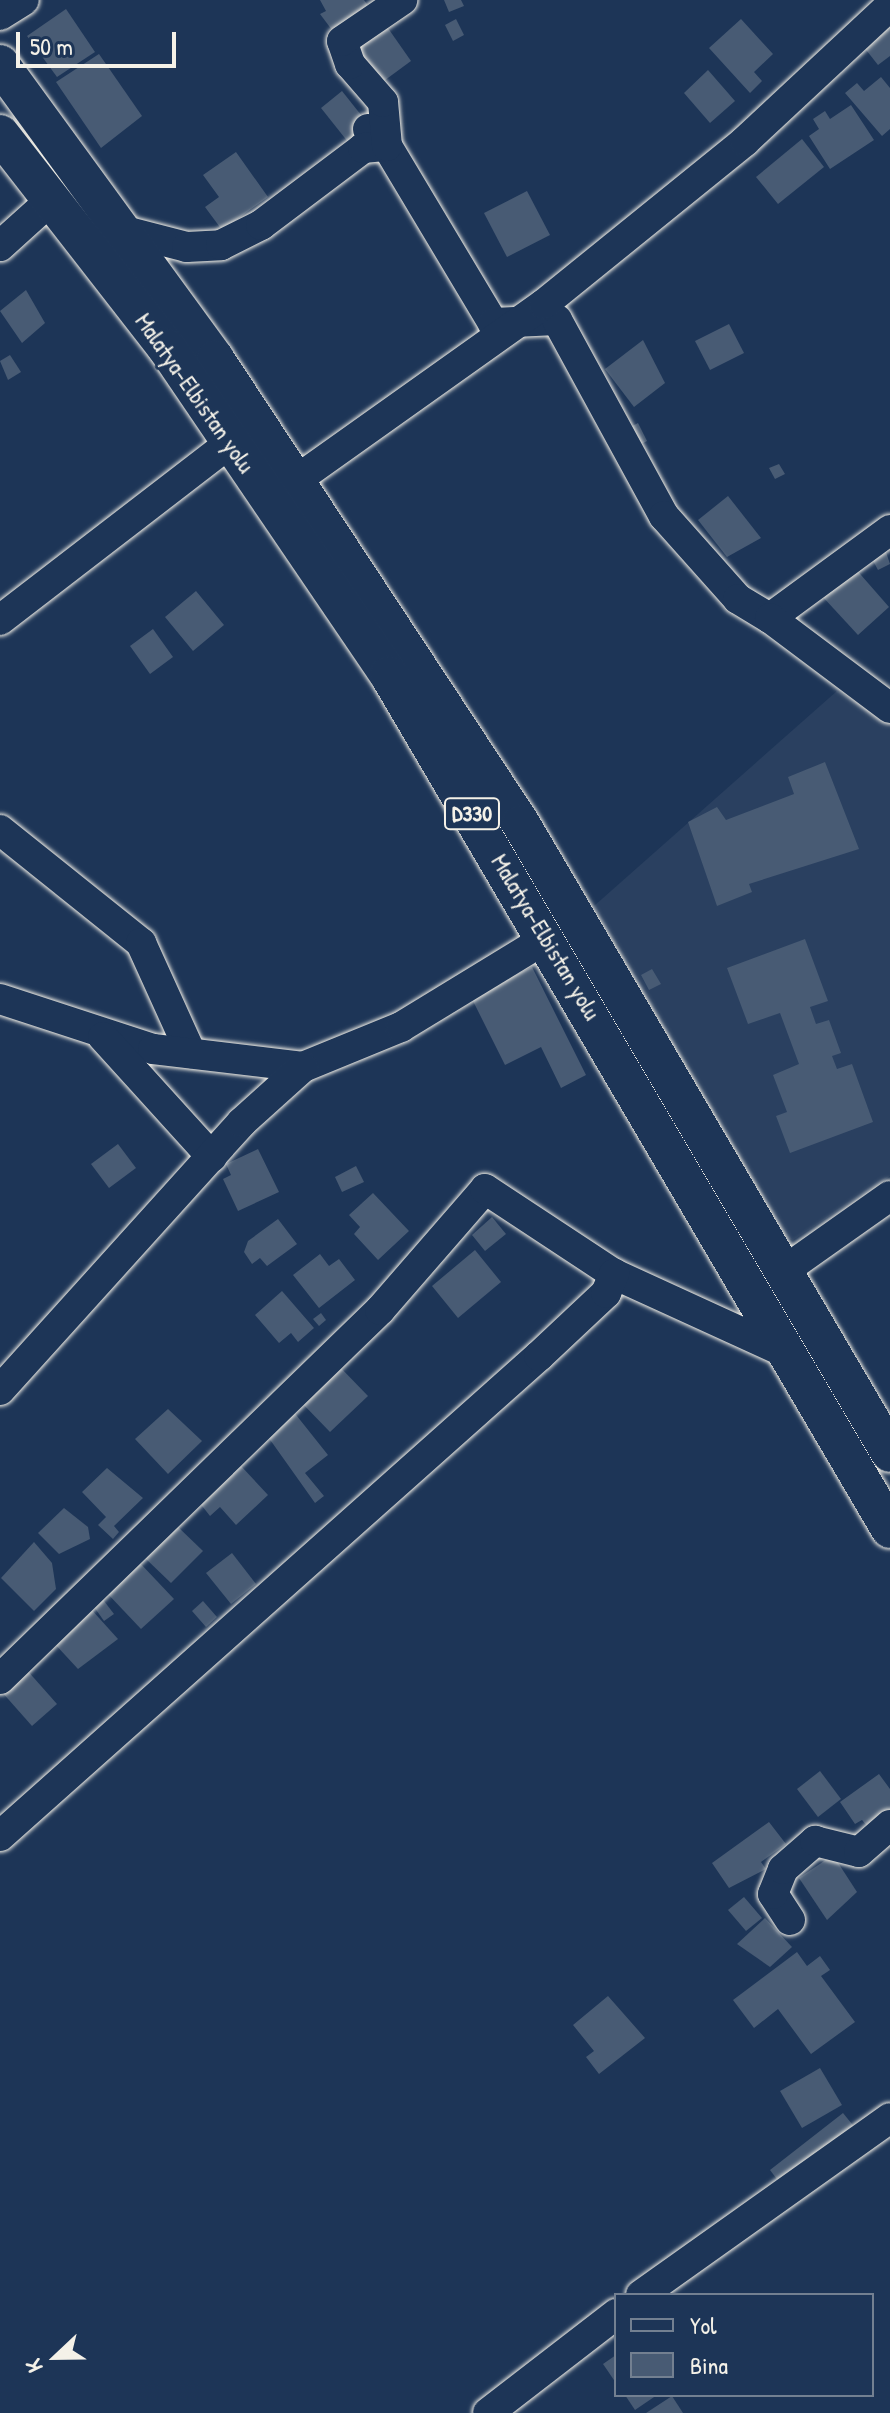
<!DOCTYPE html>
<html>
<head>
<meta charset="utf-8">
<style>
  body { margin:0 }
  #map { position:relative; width:890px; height:2413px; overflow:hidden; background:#1d3557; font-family:"Patrick Hand",sans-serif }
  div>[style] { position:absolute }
  .built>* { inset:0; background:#2a4060 }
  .building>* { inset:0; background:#485b74 }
  .roads { filter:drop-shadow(0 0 2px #f4f1e8) drop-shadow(0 0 2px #f4f1e8) }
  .minor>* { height:30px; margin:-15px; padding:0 15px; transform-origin:15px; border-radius:15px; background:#1d3557 }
  .major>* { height:38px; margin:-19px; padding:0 19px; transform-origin:19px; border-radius:19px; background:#1d3557 }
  span { translate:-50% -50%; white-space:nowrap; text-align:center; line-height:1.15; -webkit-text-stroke:6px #1d3557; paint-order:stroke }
  .shield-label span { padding:2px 6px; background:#1d3557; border:2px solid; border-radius:6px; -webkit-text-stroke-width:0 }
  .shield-label { font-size:22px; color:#f4f1e8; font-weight:700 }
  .street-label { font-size:24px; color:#f4f1e8 }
  .legend { position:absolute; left:614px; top:2293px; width:260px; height:104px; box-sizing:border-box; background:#1d3557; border:2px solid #738091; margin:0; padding:10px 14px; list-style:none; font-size:24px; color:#f4f1e8 }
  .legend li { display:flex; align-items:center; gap:16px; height:40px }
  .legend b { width:40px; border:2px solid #738091 }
  .north { position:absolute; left:16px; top:2317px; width:80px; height:80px; -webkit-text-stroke:6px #1d3557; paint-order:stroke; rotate:248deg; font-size:22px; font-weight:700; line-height:32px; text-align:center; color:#f4f1e8 }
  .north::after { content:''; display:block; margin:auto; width:28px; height:36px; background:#f4f1e8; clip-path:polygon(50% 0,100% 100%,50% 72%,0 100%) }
  .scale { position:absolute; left:16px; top:32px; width:160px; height:36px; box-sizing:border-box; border:4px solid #f4f1e8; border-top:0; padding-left:10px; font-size:24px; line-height:28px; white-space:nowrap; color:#f4f1e8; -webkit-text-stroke:6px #1d3557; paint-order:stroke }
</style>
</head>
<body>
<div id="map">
  <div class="built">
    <div style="clip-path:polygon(837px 691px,890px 721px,890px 1176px,793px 1240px,773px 1232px,594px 906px)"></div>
  </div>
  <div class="building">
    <div style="clip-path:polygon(320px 0,364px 0,371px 10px,335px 34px,320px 14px,326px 11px)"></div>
    <div style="clip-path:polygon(444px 0,461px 0,464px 6px,449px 12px)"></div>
    <div style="clip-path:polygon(66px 9px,95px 52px,57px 77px,27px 36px)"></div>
    <div style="clip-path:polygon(456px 19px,464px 35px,453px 41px,445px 25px)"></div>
    <div style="clip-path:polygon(741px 19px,773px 54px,754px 72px,762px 81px,750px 93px,709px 48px)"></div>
    <div style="clip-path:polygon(383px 21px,411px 61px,377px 86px,349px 45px)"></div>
    <div style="clip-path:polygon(890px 24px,890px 56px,878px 65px,863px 46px)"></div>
    <div style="clip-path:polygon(99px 54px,142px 116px,101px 148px,56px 82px)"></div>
    <div style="clip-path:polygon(708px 70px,735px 101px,710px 123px,684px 93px)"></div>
    <div style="clip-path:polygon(881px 77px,890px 88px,890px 129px,882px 136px,845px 93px,857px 83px,864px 91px)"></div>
    <div style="clip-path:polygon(342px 91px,369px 125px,348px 142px,321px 108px)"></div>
    <div style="clip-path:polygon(851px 105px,874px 140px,830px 169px,809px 136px,819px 129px,813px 119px,825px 111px,830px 119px)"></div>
    <div style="clip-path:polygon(802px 139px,824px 167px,778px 204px,756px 177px)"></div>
    <div style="clip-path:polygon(236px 152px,268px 197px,222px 230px,205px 207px,219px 197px,203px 175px)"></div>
    <div style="clip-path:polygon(527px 191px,550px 235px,507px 257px,484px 213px)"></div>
    <div style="clip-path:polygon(26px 290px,45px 323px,22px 343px,0 311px)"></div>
    <div style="clip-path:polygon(729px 324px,744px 353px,710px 370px,695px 341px)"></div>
    <div style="clip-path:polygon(643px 340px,665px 383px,634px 407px,605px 369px)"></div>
    <div style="clip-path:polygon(10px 355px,21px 372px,8px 380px,0 361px)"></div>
    <div style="clip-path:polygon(638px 423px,647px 441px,628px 451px,619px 433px)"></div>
    <div style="clip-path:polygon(779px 464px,785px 474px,775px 479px,769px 468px)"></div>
    <div style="clip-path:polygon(728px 496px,761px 538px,727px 557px,698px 520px)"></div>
    <div style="clip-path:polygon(885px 549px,890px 564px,878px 570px,871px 557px)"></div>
    <div style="clip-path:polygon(854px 567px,889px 607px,858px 635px,822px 596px)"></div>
    <div style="clip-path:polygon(196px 591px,224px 625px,193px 651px,165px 617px)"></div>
    <div style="clip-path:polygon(153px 629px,173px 657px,150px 674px,130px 646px)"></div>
    <div style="clip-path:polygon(825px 762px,859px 849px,749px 884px,752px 892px,717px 906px,688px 822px,717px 807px,726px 820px,794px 794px,788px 777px)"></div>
    <div style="clip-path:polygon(805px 939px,828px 1001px,810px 1007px,816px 1024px,829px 1020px,841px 1053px,832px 1056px,837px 1069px,852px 1064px,873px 1122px,790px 1153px,776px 1116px,787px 1112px,773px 1075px,799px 1064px,780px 1013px,748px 1024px,727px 968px)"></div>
    <div style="clip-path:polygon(532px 967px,586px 1075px,561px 1088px,541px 1047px,505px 1065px,471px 997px)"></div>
    <div style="clip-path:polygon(652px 969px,661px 984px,649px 990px,641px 975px)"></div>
    <div style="clip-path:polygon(118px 1144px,136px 1168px,109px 1188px,91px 1164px)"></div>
    <div style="clip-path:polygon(258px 1149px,279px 1192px,238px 1211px,223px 1179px,231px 1175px,226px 1164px)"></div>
    <div style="clip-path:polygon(356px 1166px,364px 1182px,342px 1192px,335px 1177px)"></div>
    <div style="clip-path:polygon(373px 1193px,409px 1231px,378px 1260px,354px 1234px,360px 1227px,349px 1215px)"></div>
    <div style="clip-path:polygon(492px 1217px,506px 1234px,485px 1251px,472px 1235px)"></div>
    <div style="clip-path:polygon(278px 1219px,297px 1244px,267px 1266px,260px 1258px,252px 1264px,244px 1252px,248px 1241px)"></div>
    <div style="clip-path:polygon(475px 1250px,501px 1282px,458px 1318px,432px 1286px)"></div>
    <div style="clip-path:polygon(320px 1254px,329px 1266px,339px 1259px,355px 1280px,319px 1308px,293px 1275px)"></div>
    <div style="clip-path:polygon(282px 1291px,314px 1328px,298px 1342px,291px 1333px,279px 1343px,255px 1315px)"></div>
    <div style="clip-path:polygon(321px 1313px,326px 1320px,319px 1326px,313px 1319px)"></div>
    <div style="clip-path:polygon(337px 1364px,368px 1396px,330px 1432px,299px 1400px)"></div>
    <div style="clip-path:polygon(168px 1409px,202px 1441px,168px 1474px,135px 1439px)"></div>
    <div style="clip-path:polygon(293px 1411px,328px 1455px,305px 1473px,324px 1496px,315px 1503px,266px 1434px)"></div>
    <div style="clip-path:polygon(241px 1466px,268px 1495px,236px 1525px,220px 1507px,210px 1516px,195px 1497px,209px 1496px)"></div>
    <div style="clip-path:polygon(107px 1468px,143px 1498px,114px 1526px,119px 1532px,113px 1539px,98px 1525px,106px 1517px,82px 1492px)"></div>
    <div style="clip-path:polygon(64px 1508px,88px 1527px,90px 1539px,59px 1554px,38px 1533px)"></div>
    <div style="clip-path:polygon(177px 1526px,203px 1551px,171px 1583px,145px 1558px)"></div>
    <div style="clip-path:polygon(34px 1542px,52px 1563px,56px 1589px,34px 1611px,1px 1578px)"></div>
    <div style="clip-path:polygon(232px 1553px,256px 1584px,231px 1604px,206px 1573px)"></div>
    <div style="clip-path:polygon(139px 1562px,174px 1599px,141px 1629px,106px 1592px)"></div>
    <div style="clip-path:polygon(101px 1597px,114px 1614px,104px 1621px,92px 1604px)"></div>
    <div style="clip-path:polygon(203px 1601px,217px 1617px,206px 1627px,192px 1611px)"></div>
    <div style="clip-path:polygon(90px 1608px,118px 1639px,78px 1669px,53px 1642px)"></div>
    <div style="clip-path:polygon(26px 1669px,57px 1704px,32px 1726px,1px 1691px)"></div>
    <div style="clip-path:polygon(820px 1771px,841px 1799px,818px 1817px,797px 1789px)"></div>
    <div style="clip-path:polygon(879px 1774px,890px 1789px,890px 1810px,867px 1826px,862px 1820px,855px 1824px,840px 1802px)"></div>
    <div style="clip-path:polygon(769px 1822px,786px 1844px,761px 1862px,766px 1869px,729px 1888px,712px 1863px)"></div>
    <div style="clip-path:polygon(833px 1855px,857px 1892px,827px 1920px,799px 1878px)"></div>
    <div style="clip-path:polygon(744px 1897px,762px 1918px,746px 1931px,728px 1910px)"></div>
    <div style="clip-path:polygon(765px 1918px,792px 1947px,770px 1967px,737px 1944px)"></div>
    <div style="clip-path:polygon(797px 1952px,807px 1966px,820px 1956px,830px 1970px,821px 1976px,855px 2022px,811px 2054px,778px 2009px,754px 2028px,733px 2000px)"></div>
    <div style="clip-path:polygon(608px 1996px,645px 2038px,599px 2074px,586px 2057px,594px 2051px,573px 2025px)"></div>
    <div style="clip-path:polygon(820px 2068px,842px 2105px,802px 2128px,780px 2091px)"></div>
    <div style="clip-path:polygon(843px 2113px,856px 2129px,782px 2186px,770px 2170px)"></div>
    <div style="clip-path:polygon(616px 2355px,616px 2383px,603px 2364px)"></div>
    <div style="clip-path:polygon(625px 2395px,657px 2395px,635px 2410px)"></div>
    <div style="clip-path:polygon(672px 2396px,683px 2413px,646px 2413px)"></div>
  </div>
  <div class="roads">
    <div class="minor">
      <div style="left:0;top:15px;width:28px;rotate:-32deg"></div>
      <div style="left:368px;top:129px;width:25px;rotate:42deg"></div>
      <div style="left:387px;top:146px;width:206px;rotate:59.1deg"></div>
      <div style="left:493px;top:323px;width:64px;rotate:-2.7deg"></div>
      <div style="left:557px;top:320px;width:223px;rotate:61.4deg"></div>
      <div style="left:664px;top:516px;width:111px;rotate:48.3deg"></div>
      <div style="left:738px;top:599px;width:37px;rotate:31deg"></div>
      <div style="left:121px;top:230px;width:68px;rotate:14.4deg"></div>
      <div style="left:187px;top:247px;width:34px;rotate:-3deg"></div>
      <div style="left:221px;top:245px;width:45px;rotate:-26.6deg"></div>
      <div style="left:261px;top:225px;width:128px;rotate:-37deg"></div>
      <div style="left:363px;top:148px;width:24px;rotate:-5deg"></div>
      <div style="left:387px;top:146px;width:44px;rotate:-95.2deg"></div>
      <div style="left:383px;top:102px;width:50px;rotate:-131deg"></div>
      <div style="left:350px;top:64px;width:24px;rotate:-109deg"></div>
      <div style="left:342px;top:41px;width:73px;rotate:-34.3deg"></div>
      <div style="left:0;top:246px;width:70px;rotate:-42.1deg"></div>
      <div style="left:295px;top:481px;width:305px;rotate:-35.4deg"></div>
      <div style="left:544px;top:304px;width:259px;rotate:-39deg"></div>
      <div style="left:745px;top:141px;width:198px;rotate:-43deg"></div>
      <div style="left:890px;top:530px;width:149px;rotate:143.7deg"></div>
      <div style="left:770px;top:618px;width:150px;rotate:36.9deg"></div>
      <div style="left:0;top:620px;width:290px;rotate:-37.6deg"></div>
      <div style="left:0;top:830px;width:181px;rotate:38.7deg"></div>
      <div style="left:141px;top:943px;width:121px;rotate:65.6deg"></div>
      <div style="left:0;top:999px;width:161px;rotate:18.1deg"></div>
      <div style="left:153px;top:1049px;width:151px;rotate:6.8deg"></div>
      <div style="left:303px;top:1067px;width:106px;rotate:-22.2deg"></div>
      <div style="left:401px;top:1027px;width:171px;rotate:-31.4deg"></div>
      <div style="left:103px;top:1037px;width:162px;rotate:47.8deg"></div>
      <div style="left:785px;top:1270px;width:128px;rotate:-35.2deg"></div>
      <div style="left:0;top:1390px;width:361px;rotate:-47.9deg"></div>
      <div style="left:242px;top:1122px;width:82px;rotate:-42deg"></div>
      <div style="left:0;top:1679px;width:530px;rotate:-44.16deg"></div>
      <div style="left:380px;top:1310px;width:160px;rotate:-49deg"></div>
      <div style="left:485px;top:1189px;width:154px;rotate:33.4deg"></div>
      <div style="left:614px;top:1274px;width:192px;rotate:24.6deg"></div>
      <div style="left:0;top:1836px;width:722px;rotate:-41.69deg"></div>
      <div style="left:539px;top:1356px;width:92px;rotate:-43.2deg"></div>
      <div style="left:606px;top:1293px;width:21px;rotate:-67deg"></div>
      <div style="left:790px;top:1920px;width:31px;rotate:-123deg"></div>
      <div style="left:773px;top:1894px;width:27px;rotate:-68deg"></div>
      <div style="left:783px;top:1869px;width:43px;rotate:-41.2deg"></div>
      <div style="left:815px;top:1841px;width:45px;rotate:14deg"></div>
      <div style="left:859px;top:1852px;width:41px;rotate:-41.1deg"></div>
      <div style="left:641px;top:2295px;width:305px;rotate:-35.4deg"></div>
      <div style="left:488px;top:2413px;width:162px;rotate:-37.7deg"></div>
    </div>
    <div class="major">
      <div style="left:0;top:64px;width:365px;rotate:53.9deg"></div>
      <div style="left:215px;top:359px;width:557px;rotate:56.65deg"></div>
      <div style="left:521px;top:824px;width:729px;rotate:59.6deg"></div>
      <div style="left:0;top:134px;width:270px;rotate:52.1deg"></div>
      <div style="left:166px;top:347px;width:397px;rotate:55.8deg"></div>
      <div style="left:389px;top:675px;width:990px;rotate:59.6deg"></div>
    </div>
  </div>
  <div class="shield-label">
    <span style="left:472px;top:814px">D330</span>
  </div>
  <div class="street-label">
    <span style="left:195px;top:393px;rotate:55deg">Malatya-Elbistan yolu</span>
    <span style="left:546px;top:937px;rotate:59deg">Malatya-Elbistan yolu</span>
  </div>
  <ul class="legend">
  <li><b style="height:10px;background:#1d3557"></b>Yol</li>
  <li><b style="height:22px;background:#485b74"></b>Bina</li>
  </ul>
  <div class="north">K</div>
  <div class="scale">50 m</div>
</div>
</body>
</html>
